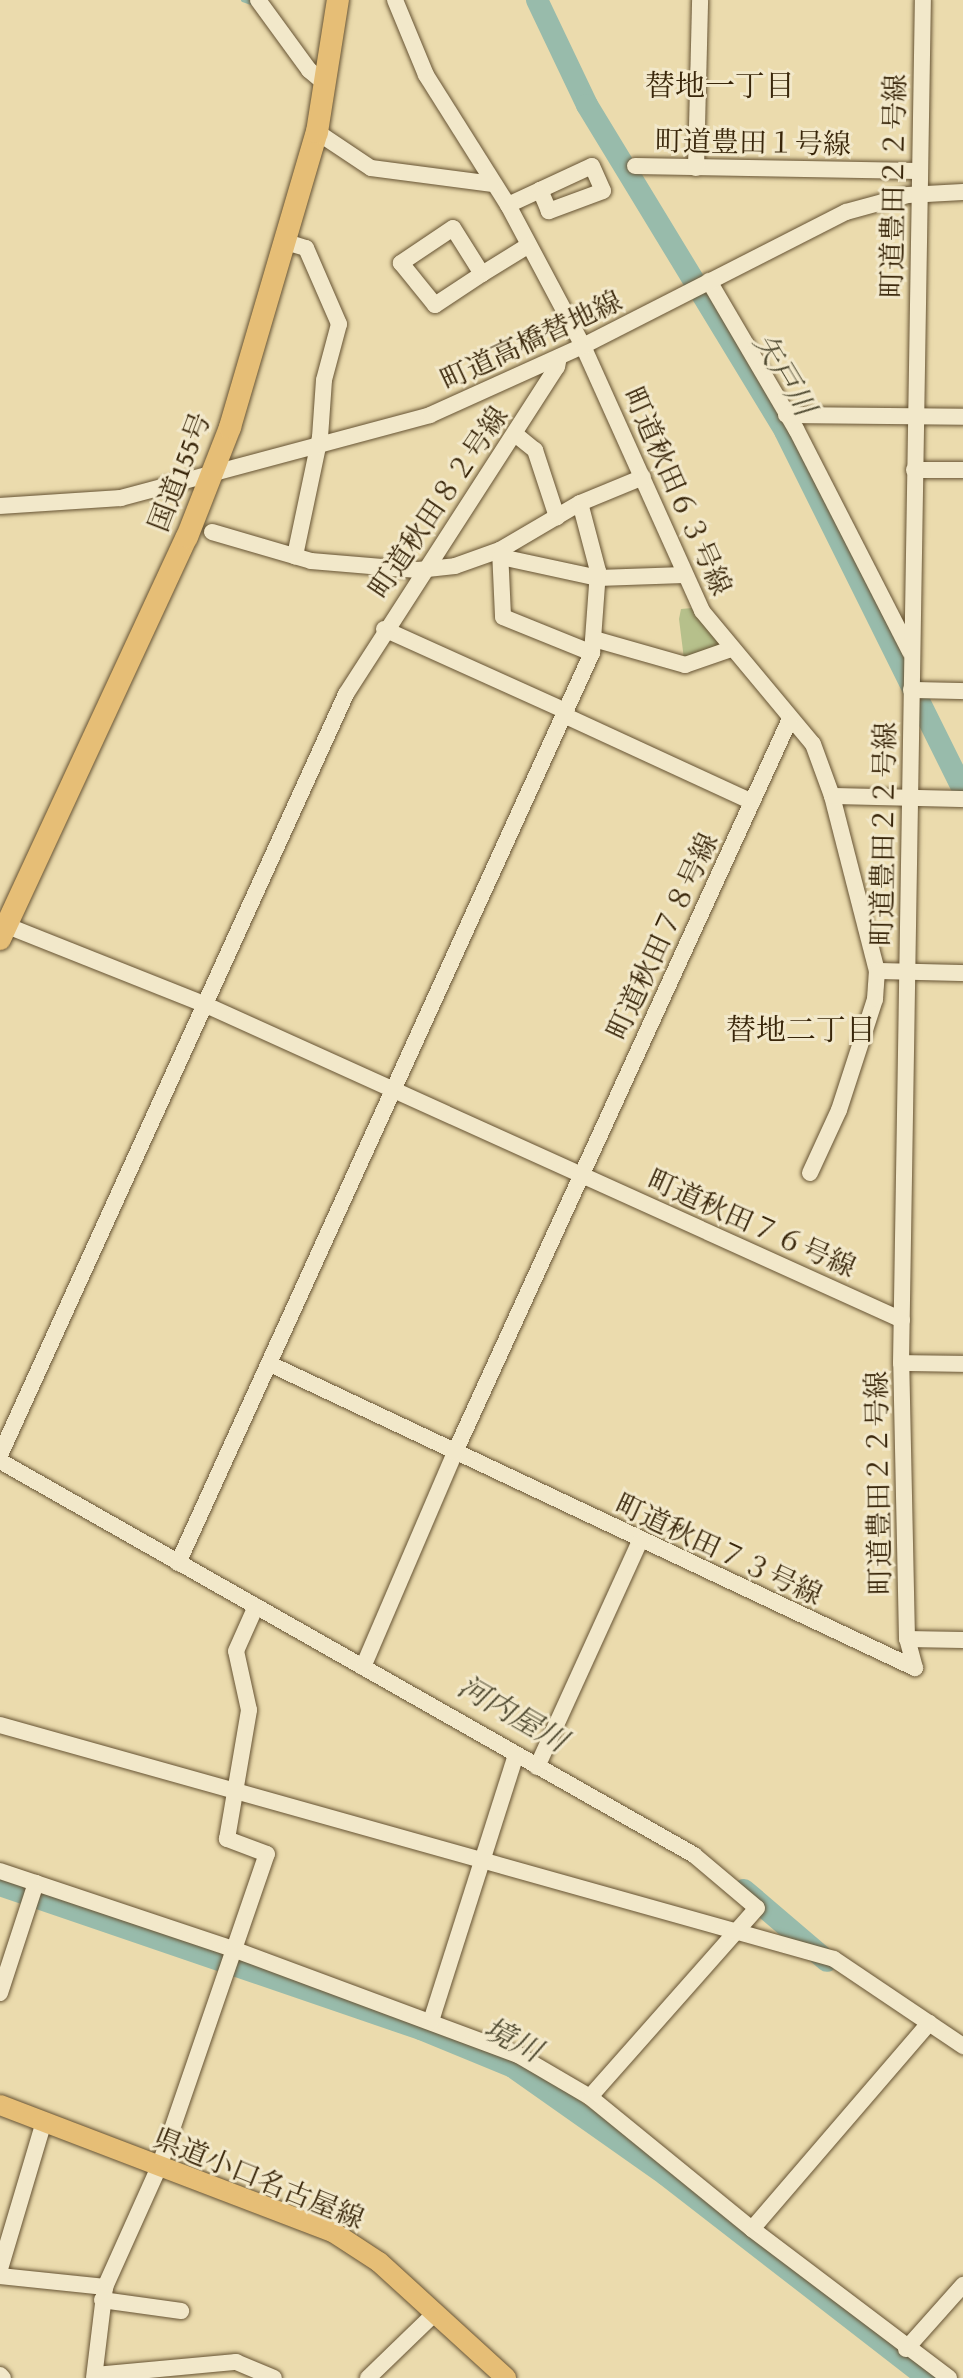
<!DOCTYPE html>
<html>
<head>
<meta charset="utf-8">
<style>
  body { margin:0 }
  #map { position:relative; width:963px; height:2378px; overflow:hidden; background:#ebdbad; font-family:"Gentium Book Plus","Noto Serif JP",serif }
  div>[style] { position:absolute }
  .green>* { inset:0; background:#b6c08b }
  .stream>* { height:4px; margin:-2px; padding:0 2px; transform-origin:2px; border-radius:2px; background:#98bbab }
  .river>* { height:22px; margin:-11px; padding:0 11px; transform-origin:11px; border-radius:11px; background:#98bbab }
  .roads { filter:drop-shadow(0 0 2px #665333) drop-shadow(0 0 2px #665333) }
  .minor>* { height:16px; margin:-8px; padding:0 8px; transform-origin:8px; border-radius:8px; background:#f2e8ca }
  .major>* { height:20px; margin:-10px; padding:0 10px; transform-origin:10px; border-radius:10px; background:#e6be76 }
  .highway>* { height:22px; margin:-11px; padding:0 11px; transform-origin:11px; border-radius:11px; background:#e6be76 }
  span { translate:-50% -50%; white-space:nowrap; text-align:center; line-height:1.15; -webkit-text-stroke:6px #f2e8ca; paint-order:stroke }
  .street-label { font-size:28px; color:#39260a }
  .neighbourhood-label { font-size:30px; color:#39260a }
  .water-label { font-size:30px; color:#514b32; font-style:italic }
</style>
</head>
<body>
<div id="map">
  <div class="green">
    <div style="clip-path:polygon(692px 608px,721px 642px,719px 650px,684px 659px,679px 619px,681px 609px)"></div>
  </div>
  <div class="stream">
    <div style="left:243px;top:0;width:12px;rotate:20deg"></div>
  </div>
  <div class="river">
    <div style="left:537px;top:0;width:116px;rotate:64.5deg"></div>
    <div style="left:587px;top:105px;width:381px;rotate:58.7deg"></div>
    <div style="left:785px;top:431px;width:401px;rotate:63.6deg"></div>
    <div style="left:0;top:1885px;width:445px;rotate:18.9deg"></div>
    <div style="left:421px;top:2029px;width:100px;rotate:22.4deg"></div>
    <div style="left:513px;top:2067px;width:187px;rotate:35.2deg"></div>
    <div style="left:666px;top:2175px;width:331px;rotate:37.8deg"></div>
    <div style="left:744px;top:1890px;width:109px;rotate:40.5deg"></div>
  </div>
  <div class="roads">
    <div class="minor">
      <div style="left:258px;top:0;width:87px;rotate:53.9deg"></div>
      <div style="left:309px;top:70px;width:23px;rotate:40deg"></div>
      <div style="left:395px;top:0;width:81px;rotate:67.5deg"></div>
      <div style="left:426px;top:75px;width:154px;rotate:57.8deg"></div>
      <div style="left:508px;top:205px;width:160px;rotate:62deg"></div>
      <div style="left:583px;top:346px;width:290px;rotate:65.8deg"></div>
      <div style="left:702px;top:611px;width:173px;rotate:50.2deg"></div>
      <div style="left:813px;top:744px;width:55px;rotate:69.9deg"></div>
      <div style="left:832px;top:796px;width:181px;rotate:75.6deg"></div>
      <div style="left:877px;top:971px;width:86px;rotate:1.3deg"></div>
      <div style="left:317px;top:132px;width:65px;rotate:33.7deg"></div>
      <div style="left:371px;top:168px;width:123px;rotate:7.5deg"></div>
      <div style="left:635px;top:166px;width:283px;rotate:1deg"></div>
      <div style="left:696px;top:168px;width:168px;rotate:-88.6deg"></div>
      <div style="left:508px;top:205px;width:35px;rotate:-25deg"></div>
      <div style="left:540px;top:190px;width:57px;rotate:-24.8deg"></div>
      <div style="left:592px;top:166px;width:27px;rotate:66deg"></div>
      <div style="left:603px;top:191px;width:58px;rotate:159.7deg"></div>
      <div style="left:549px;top:211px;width:23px;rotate:-113deg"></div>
      <div style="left:286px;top:242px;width:21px;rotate:17deg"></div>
      <div style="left:306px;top:248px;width:83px;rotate:66.5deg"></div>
      <div style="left:339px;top:324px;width:58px;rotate:105deg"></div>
      <div style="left:324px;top:380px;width:57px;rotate:94deg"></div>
      <div style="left:320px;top:437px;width:122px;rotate:101.9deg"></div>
      <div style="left:482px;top:274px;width:54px;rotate:-122.2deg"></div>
      <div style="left:453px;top:228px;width:63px;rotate:146.1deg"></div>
      <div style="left:401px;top:263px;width:54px;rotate:51deg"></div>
      <div style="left:435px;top:305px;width:56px;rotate:-33.4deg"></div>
      <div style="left:482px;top:274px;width:55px;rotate:-31.7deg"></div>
      <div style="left:709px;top:281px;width:172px;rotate:59.6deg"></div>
      <div style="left:796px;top:429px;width:250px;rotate:62.9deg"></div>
      <div style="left:786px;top:415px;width:177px;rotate:0.6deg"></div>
      <div style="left:515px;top:434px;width:26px;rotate:39deg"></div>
      <div style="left:535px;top:450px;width:71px;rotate:71.8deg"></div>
      <div style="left:914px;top:470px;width:49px"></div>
      <div style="left:0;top:506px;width:121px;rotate:-3.8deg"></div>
      <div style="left:121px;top:498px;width:320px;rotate:-15deg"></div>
      <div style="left:430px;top:415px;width:168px;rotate:-24.3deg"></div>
      <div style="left:583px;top:346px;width:295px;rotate:-27deg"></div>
      <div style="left:846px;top:212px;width:64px;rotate:-15.3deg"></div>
      <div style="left:908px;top:195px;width:55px;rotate:-3.1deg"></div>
      <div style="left:212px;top:532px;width:103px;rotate:16.3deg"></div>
      <div style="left:311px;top:561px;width:107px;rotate:4.8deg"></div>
      <div style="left:418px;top:570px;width:37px;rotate:-6deg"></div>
      <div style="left:455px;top:566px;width:48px;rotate:-19.6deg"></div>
      <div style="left:500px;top:550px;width:93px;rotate:-30.4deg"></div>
      <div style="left:580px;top:503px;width:68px;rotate:-22.4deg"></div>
      <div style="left:500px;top:550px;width:67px;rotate:87.4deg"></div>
      <div style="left:503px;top:617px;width:96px;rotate:22deg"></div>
      <div style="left:501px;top:557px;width:99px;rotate:12.2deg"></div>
      <div style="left:598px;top:578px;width:86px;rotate:-2deg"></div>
      <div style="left:384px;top:629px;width:200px;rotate:24.3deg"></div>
      <div style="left:594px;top:639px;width:95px;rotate:15.9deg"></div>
      <div style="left:685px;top:665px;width:49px;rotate:-19.2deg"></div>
      <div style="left:911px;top:690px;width:52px;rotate:1.1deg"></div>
      <div style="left:566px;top:716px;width:205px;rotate:24.8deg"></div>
      <div style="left:832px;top:796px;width:131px;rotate:1.3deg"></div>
      <div style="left:0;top:923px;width:222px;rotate:21.7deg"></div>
      <div style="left:206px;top:1005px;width:764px;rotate:24.35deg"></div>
      <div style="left:810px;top:1173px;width:69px;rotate:-65.3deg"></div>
      <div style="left:839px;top:1110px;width:117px;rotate:-72deg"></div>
      <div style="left:875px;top:999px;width:28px;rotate:-86deg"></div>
      <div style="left:901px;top:1363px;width:62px;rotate:0.9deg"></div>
      <div style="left:270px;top:1364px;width:713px;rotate:25.24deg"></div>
      <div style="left:0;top:1455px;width:836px;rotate:-65.55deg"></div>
      <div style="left:346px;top:694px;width:389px;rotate:-57.2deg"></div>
      <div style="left:557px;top:367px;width:10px;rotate:-79deg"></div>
      <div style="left:0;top:1461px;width:798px;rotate:29.58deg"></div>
      <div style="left:694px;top:1855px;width:82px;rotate:40.1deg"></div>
      <div style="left:757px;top:1908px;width:252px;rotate:131.5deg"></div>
      <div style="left:178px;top:1563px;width:1000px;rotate:-65.54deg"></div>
      <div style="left:592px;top:653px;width:82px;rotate:-85.8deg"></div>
      <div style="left:598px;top:571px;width:70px;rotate:-104.8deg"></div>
      <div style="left:907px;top:1639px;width:56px;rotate:1deg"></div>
      <div style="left:363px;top:1667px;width:234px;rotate:-66.8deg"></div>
      <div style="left:455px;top:1452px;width:806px;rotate:-65.44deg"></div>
      <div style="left:915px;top:1668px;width:30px;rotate:-105deg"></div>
      <div style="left:907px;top:1639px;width:276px;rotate:-91.2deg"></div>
      <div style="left:901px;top:1363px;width:1363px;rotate:-89.08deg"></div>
      <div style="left:0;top:1725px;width:866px;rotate:15.67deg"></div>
      <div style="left:834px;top:1959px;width:156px;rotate:34deg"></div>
      <div style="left:537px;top:1767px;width:248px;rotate:-65.5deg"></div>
      <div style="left:0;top:1871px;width:246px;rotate:18.5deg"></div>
      <div style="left:233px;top:1949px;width:304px;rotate:20.4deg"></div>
      <div style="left:518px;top:2055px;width:83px;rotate:30.3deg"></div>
      <div style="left:590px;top:2097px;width:209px;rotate:39.2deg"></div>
      <div style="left:752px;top:2229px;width:247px;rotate:37.1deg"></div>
      <div style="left:0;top:1993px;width:116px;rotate:-71.9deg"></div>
      <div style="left:431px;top:2021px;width:279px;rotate:-72.3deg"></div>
      <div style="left:752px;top:2229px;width:272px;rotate:-49.3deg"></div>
      <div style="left:0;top:2269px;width:150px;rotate:-73.4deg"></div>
      <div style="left:0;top:2276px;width:106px;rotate:6deg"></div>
      <div style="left:102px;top:2300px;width:80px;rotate:7.9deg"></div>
      <div style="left:906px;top:2349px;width:86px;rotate:-48.3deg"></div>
      <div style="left:0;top:2375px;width:4px;rotate:45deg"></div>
      <div style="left:95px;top:2375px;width:142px;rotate:-5.3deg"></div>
      <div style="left:236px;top:2362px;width:41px;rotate:22.8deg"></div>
      <div style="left:94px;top:2378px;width:92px;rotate:-83.1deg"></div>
      <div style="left:105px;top:2287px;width:132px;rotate:-65.8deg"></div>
      <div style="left:159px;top:2167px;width:331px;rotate:-71deg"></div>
      <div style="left:267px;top:1854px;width:43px;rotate:-159.4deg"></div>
      <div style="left:227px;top:1839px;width:131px;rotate:-80.3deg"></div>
      <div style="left:249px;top:1710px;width:60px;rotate:-102.4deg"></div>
      <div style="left:236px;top:1651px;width:49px;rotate:-66deg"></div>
      <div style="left:368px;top:2378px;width:93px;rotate:-44.1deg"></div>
    </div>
    <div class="major">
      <div style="left:0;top:2105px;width:356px;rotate:20.9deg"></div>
      <div style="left:333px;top:2232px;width:55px;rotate:33.1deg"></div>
      <div style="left:379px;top:2262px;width:172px;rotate:42.4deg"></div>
    </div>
    <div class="highway">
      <div style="left:0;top:939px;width:443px;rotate:-65.1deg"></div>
      <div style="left:187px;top:537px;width:118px;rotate:-68.6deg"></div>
      <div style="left:230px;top:427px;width:308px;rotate:-73.6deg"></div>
      <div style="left:317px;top:132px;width:134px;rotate:-81deg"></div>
    </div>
  </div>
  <div class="street-label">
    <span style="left:753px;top:142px;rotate:1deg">町道豊田１号線</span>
    <span style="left:893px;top:186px;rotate:-89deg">町道豊田２２号線</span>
    <span style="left:531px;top:340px;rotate:-25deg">町道高橋替地線</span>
    <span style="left:179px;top:472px;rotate:-69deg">国道155号</span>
    <span style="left:678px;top:491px;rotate:66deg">町道秋田６３号線</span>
    <span style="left:438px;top:502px;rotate:-56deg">町道秋田８２号線</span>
    <span style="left:883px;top:834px;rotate:-89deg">町道豊田２２号線</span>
    <span style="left:662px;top:936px;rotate:-65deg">町道秋田７８号線</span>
    <span style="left:752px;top:1223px;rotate:24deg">町道秋田７６号線</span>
    <span style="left:878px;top:1483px;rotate:-91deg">町道豊田２２号線</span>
    <span style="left:719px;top:1549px;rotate:25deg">町道秋田７３号線</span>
    <span style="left:259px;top:2178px;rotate:22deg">県道小口名古屋線</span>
  </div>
  <div class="neighbourhood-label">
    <span style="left:720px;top:85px">替地一丁目</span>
    <span style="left:801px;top:1029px">替地二丁目</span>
  </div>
  <div class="water-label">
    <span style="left:785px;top:374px;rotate:59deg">矢戸川</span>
    <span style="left:513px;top:1713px;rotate:30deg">河内屋川</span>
    <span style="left:513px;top:2039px;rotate:27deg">境川</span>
  </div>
</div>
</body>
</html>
